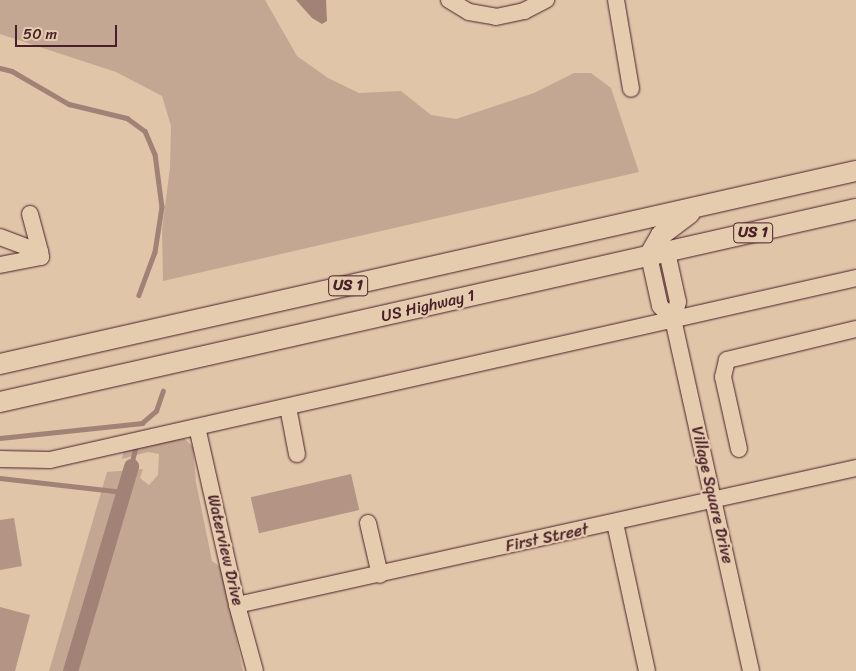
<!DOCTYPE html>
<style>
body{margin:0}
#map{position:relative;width:856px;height:671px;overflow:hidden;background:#e0c5a9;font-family:Sriracha,sans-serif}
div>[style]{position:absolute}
.green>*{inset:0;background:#c4a792}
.water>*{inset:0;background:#a28176}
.stream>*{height:4.5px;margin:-2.25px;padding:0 2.25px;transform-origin:2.25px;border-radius:2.25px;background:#a28176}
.canal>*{height:15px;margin:-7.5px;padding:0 7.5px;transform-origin:7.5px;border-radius:7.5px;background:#a28176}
.building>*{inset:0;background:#b49484;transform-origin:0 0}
.roads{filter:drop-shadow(0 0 1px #4a1f2b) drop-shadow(0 0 1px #4a1f2b)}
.minor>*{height:16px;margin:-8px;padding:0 8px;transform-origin:8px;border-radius:8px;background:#e6ccae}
.major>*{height:20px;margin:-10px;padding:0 10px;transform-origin:10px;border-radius:10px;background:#e6ccae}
span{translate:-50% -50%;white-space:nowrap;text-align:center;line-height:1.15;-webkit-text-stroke:4.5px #e6ccae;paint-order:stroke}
.shield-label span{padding:1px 4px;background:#e6ccae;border:1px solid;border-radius:4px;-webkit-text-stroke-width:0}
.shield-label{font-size:15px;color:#4a1f2b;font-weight:700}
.street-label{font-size:16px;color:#4a1f2b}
.scale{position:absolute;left:15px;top:25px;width:102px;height:22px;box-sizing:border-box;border:2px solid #4a1f2b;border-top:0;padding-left:6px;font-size:15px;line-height:18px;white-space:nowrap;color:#4a1f2b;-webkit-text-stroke:4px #e6ccae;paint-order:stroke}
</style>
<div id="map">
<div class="green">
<div style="clip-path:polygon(0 0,265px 0,297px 56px,328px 78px,359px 93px,401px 91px,431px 115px,456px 119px,534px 93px,574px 73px,591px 73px,611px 88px,639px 172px,163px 281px,162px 229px,170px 168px,171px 126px,162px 96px,116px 72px,0 34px)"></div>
<div style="clip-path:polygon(183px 437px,193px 447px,196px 482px,212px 561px,222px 568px,243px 671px,49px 671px,107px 472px,143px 469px,140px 478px,149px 485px,158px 475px,159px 454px,148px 452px,122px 459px,124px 448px)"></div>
</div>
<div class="water">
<div style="clip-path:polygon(296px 0,326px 0,327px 21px,322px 24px,312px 18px)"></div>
</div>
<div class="stream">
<div style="left:0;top:68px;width:12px;rotate:14deg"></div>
<div style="left:12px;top:71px;width:66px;rotate:30.1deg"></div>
<div style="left:69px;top:104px;width:60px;rotate:13.6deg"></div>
<div style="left:127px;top:118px;width:22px;rotate:36deg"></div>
<div style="left:145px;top:131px;width:25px;rotate:67deg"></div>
<div style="left:155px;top:154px;width:53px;rotate:82.5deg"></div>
<div style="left:162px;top:207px;width:46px;rotate:98.8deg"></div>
<div style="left:155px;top:252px;width:46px;rotate:110.4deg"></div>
<div style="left:0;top:438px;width:143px;rotate:-6deg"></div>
<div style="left:142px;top:423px;width:18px;rotate:-41deg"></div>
<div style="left:156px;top:411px;width:21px;rotate:-71deg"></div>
<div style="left:131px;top:466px;width:18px;rotate:-77deg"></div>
<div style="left:0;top:478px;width:124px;rotate:6.5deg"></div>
</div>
<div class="canal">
<div style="left:70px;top:671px;width:214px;rotate:-73.4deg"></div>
</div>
<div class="building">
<div style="left:351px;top:474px;width:37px;height:103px;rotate:77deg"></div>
<div style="clip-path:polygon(14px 518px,22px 566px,0 570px,0 520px)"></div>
<div style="clip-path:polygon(0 607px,30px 615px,15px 671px,0 671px)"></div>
</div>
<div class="roads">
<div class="minor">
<div style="left:449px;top:0;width:23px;rotate:31deg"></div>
<div style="left:469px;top:12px;width:27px;rotate:10deg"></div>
<div style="left:496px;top:17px;width:29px;rotate:-12deg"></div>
<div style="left:524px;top:11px;width:25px;rotate:-27deg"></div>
<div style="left:616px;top:0;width:90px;rotate:80.4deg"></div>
<div style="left:30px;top:214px;width:39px;rotate:75deg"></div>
<div style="left:0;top:237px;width:43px;rotate:20.6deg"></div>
<div style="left:40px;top:252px;width:5px;rotate:79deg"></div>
<div style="left:41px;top:257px;width:42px;rotate:169deg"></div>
<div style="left:667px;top:252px;width:51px;rotate:77.6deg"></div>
<div style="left:678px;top:302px;width:18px;rotate:106deg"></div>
<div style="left:673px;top:319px;width:361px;rotate:77.5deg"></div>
<div style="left:649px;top:256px;width:51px;rotate:77.6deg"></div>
<div style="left:660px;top:306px;width:18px;rotate:45deg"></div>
<div style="left:288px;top:407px;width:48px;rotate:79.2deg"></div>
<div style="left:197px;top:427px;width:182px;rotate:77.3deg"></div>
<div style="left:237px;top:605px;width:68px;rotate:74.7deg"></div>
<div style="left:739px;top:449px;width:74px;rotate:-102.5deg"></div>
<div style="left:723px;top:377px;width:17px;rotate:-77deg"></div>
<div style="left:727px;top:360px;width:133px;rotate:-13.5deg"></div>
<div style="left:0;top:459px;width:50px;rotate:1.1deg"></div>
<div style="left:50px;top:460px;width:826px;rotate:-12.72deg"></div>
<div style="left:368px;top:523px;width:53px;rotate:77deg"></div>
<div style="left:615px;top:523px;width:151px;rotate:77.8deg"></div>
<div style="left:237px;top:605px;width:634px;rotate:-12.48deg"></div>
</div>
<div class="major">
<div style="left:649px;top:256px;width:24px;rotate:-60deg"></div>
<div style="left:661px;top:235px;width:36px;rotate:-37deg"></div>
<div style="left:0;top:364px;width:877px;rotate:-12.71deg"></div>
<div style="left:0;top:402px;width:877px;rotate:-12.71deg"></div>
</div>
</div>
<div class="shield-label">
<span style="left:753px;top:233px">US 1</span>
<span style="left:348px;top:286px">US 1</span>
</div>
<div class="street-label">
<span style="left:428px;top:306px;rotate:-13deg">US Highway 1</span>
<span style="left:712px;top:495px;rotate:77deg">Village Square Drive</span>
<span style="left:547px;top:538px;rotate:-12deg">First Street</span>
<span style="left:225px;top:550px;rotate:77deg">Waterview Drive</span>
</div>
<div class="scale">50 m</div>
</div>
